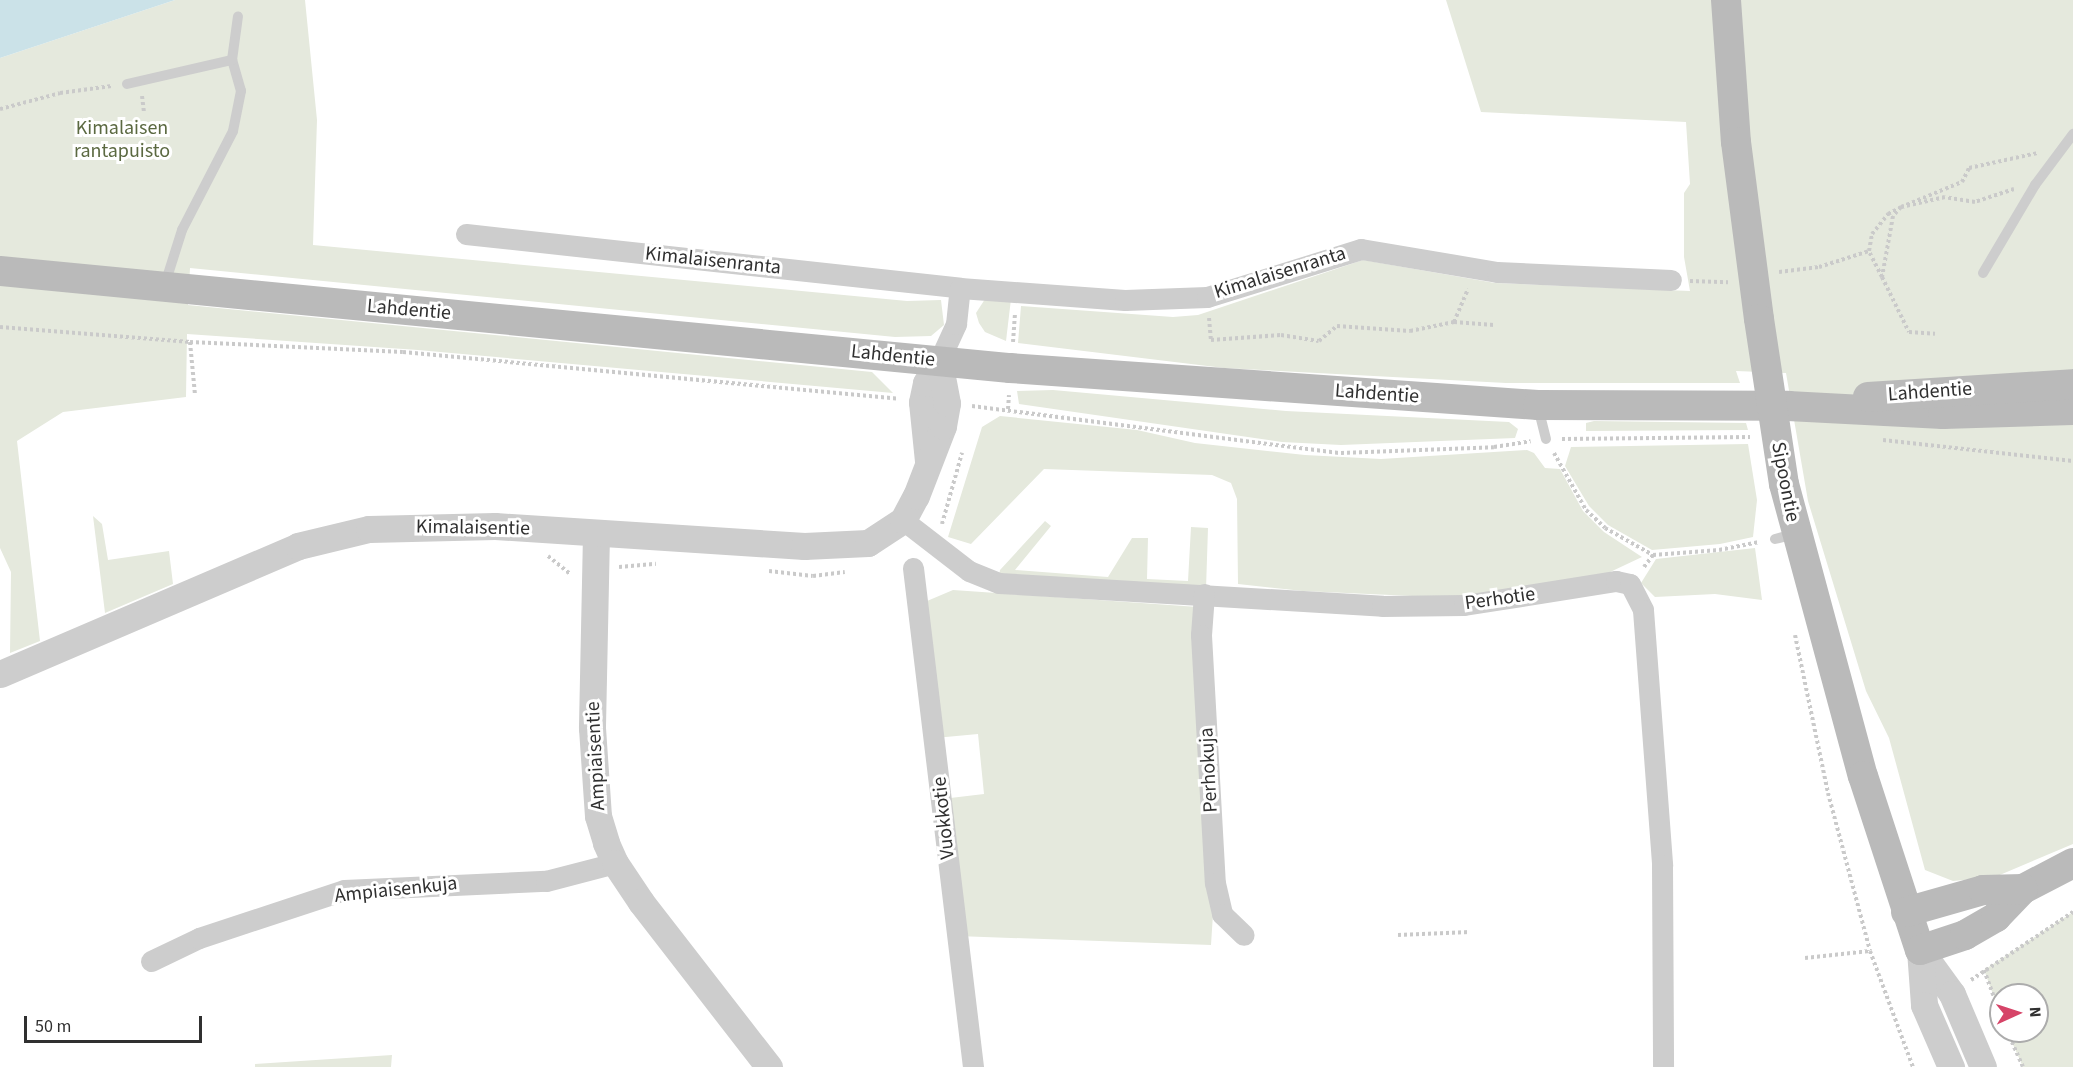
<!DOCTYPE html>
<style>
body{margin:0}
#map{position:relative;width:2073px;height:1067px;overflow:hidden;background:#fff;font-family:"Source Sans 3",sans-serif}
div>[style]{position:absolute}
.green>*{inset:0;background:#e5e9dd}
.water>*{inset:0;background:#cbe2e8}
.path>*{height:4px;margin-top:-2px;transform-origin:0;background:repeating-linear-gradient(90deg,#cacaca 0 3px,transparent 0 6px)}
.service>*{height:10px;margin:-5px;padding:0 5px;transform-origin:5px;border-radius:5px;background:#cdcdcd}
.minor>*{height:21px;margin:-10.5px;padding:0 10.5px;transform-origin:10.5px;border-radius:10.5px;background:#cdcdcd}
.tertiary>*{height:27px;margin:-13.5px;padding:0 13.5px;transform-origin:13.5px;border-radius:13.5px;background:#cdcdcd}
.secondary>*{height:30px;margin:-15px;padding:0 15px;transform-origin:15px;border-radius:15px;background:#bababa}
.secondary-bridge>*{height:30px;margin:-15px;padding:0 15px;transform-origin:15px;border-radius:15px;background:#bababa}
span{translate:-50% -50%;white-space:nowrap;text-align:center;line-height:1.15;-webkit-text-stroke:6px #fff;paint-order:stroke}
.park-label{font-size:20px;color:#5b6941}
.street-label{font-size:20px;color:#303030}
.north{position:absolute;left:1989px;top:983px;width:60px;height:60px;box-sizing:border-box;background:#fff;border:2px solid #acacac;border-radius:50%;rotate:87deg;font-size:16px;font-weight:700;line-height:24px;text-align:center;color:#303030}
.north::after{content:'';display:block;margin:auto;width:21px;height:27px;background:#d64468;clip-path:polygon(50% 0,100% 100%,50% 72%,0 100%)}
.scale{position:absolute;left:24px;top:1016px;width:178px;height:27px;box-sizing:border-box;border:3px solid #303030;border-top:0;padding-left:8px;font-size:18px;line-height:21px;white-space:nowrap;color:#303030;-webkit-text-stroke:4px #fff;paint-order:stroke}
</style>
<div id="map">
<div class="green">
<div style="clip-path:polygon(175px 0,305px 0,317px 120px,313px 245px,907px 301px,941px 300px,944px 325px,931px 336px,895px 337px,190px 268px,188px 305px,872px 372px,893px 393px,418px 350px,187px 334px,186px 397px,63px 412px,17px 441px,40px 641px,10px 653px,11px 572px,0 548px,0 58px)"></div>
<div style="clip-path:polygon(1446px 0,2073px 0,2073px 844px,1995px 877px,1953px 881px,1925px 870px,1889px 738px,1866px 691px,1808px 501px,1786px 373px,1736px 371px,1740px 383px,1506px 383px,1224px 368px,1018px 343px,1021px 306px,1173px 317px,1198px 315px,1363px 260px,1495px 283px,1690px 291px,1684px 257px,1684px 193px,1690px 184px,1686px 122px,1481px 112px)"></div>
<div style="clip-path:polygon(987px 296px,1011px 299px,1006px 341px,985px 332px,979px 323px,976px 313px)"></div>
<div style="clip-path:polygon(1053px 390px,1286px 411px,1509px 422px,1518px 429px,1515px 438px,1341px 445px,1282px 442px,1019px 404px,1017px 391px)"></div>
<div style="clip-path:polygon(1000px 416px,1137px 430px,1195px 443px,1305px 455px,1381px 459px,1527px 450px,1534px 453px,1545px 468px,1560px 469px,1583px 511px,1604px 532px,1642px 557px,1608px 573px,1456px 598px,1303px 591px,1238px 584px,1237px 499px,1231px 483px,1212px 475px,1044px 469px,971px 544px,948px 537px,982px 427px)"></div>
<div style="clip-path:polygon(1594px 421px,1746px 423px,1748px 430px,1586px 431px,1586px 423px)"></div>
<div style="clip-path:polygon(1748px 444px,1757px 500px,1753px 537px,1720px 544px,1652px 550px,1608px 525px,1589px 506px,1565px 466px,1571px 447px)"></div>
<div style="clip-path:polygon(93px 516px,102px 524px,108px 560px,169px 551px,173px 584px,105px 613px)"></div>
<div style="clip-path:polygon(1045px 521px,1051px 526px,1015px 570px,1108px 577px,1132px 538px,1148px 538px,1147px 579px,1188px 581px,1191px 527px,1208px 528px,1206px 589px,999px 576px,1000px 570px)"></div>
<div style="clip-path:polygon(1755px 548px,1762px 600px,1715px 594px,1655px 597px,1641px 583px,1656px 559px)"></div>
<div style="clip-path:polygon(953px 590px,1198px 607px,1215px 883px,1211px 945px,957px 936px,942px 799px,984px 794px,978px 734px,935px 738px,920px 604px)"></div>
<div style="clip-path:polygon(2073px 912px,2073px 1067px,2023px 1067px,2007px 1031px,2037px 1031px,2037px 995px,2001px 995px,2001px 1016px,1984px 970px)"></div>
<div style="clip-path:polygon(392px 1055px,391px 1067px,255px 1067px,255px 1064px)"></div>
</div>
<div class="water">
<div style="clip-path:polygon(0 0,175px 0,0 58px)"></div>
</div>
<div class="path">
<div style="left:142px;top:96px;width:17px;rotate:83deg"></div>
<div style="left:0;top:109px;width:62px;rotate:-14.9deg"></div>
<div style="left:60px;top:93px;width:52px;rotate:-7.7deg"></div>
<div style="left:2014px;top:189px;width:41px;rotate:161.6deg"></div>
<div style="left:1975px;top:202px;width:30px;rotate:-171deg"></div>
<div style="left:1945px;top:197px;width:45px;rotate:167.2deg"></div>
<div style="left:1901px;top:207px;width:12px;rotate:132deg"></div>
<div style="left:1893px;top:216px;width:62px;rotate:100.2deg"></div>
<div style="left:1882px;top:277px;width:29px;rotate:-117deg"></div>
<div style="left:1869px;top:251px;width:17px;rotate:-80deg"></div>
<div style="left:1872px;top:234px;width:26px;rotate:-51deg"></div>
<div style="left:1888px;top:214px;width:15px;rotate:-28deg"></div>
<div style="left:1901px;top:207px;width:66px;rotate:-22.3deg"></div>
<div style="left:1962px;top:182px;width:16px;rotate:-63deg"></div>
<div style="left:1969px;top:168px;width:71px;rotate:-12.3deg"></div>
<div style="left:1779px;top:272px;width:40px;rotate:-7.1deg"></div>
<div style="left:1819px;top:267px;width:52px;rotate:-17.7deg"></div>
<div style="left:1882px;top:277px;width:61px;rotate:63.9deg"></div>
<div style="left:1909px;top:332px;width:26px;rotate:4deg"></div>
<div style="left:1690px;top:281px;width:38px;rotate:2deg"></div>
<div style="left:1209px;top:318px;width:22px;rotate:85deg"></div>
<div style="left:1211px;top:340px;width:70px;rotate:-4.1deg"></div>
<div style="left:1281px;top:335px;width:38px;rotate:9deg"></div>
<div style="left:1319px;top:341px;width:23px;rotate:-40deg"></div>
<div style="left:1337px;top:326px;width:73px;rotate:3.9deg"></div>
<div style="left:1410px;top:331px;width:45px;rotate:-11.6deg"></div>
<div style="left:1454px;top:322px;width:40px;rotate:4.3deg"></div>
<div style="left:1454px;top:322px;width:36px;rotate:-67deg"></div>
<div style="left:0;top:327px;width:191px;rotate:4.5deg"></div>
<div style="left:190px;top:342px;width:213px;rotate:2.7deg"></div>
<div style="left:403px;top:352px;width:498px;rotate:5.4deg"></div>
<div style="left:190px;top:342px;width:53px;rotate:84.6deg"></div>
<div style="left:1013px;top:342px;width:28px;rotate:-86deg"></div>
<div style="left:972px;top:406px;width:372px;rotate:7.3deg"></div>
<div style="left:1341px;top:453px;width:153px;rotate:-2.2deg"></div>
<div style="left:1494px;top:447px;width:37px;rotate:-9deg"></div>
<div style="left:1008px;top:409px;width:14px;rotate:-86deg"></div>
<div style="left:1562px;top:439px;width:188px;rotate:-0.6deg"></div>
<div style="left:1883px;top:440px;width:191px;rotate:6.3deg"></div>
<div style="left:1554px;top:453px;width:65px;rotate:60.7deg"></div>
<div style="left:1586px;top:510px;width:26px;rotate:43deg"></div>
<div style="left:1605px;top:528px;width:55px;rotate:29.4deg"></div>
<div style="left:1653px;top:555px;width:66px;rotate:-4.3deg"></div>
<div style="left:1719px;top:550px;width:41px;rotate:-11.3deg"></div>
<div style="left:942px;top:524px;width:74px;rotate:-74.3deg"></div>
<div style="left:548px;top:556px;width:28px;rotate:39deg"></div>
<div style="left:619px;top:567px;width:37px;rotate:-5deg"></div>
<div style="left:1644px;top:567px;width:15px;rotate:-53deg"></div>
<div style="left:769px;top:571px;width:44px;rotate:6.5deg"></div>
<div style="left:813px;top:576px;width:32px;rotate:-7deg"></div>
<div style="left:1795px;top:635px;width:161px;rotate:78.2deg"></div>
<div style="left:1828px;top:793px;width:163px;rotate:75.1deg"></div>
<div style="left:1870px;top:951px;width:124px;rotate:69.7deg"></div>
<div style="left:1398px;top:935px;width:72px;rotate:-2.4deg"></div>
<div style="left:1805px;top:958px;width:65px;rotate:-6.1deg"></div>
<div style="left:1984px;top:970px;width:49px;rotate:69.7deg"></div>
<div style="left:1971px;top:980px;width:123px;rotate:-33.7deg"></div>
<div style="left:2007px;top:1031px;width:39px;rotate:66deg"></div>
</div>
<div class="service">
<div style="left:127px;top:84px;width:108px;rotate:-12.9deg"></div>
<div style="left:1983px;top:273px;width:102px;rotate:-59.4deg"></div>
<div style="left:2035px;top:185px;width:64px;rotate:-53.3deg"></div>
<div style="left:165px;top:284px;width:57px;rotate:-72.5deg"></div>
<div style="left:182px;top:230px;width:111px;rotate:-62.7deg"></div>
<div style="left:233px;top:131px;width:41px;rotate:-78.7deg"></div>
<div style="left:241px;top:91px;width:32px;rotate:-106deg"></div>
<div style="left:232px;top:60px;width:44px;rotate:-82.2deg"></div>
<div style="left:1538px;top:407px;width:33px;rotate:76deg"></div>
<div style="left:1775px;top:539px;width:21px;rotate:-14deg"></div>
</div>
<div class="minor">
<div style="left:466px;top:234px;width:497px;rotate:6.2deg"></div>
<div style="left:960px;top:288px;width:165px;rotate:4.2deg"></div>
<div style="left:1125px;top:300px;width:82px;rotate:-2.1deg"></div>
<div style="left:1207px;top:297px;width:161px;rotate:-17.3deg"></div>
<div style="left:1361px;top:249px;width:138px;rotate:9.6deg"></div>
<div style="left:1497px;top:272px;width:174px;rotate:2.6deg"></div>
<div style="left:939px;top:361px;width:41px;rotate:-65.3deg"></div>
<div style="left:956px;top:324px;width:36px;rotate:-84deg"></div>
<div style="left:903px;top:520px;width:83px;rotate:37.7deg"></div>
<div style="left:969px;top:571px;width:32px;rotate:22deg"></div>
<div style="left:999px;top:583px;width:384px;rotate:3.4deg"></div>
<div style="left:1382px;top:606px;width:82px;rotate:-0.7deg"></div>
<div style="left:1464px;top:605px;width:154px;rotate:-9deg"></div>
<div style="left:1616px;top:581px;width:14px;rotate:12deg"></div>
<div style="left:1630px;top:584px;width:29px;rotate:63deg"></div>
<div style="left:1643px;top:610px;width:256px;rotate:85.7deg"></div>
<div style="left:1662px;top:865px;width:202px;rotate:89.7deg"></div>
<div style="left:913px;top:568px;width:503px;rotate:83.14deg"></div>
<div style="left:1204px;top:594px;width:41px;rotate:94.2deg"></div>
<div style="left:1201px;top:635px;width:248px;rotate:86.8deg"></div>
<div style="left:1215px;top:883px;width:32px;rotate:77deg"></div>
<div style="left:1222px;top:914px;width:30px;rotate:44deg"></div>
<div style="left:151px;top:961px;width:53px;rotate:-25.6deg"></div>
<div style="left:199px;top:938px;width:153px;rotate:-18.3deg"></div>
<div style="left:344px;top:890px;width:202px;rotate:-2.6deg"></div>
<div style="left:546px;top:881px;width:71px;rotate:-14.6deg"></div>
</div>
<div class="tertiary">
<div style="left:928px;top:461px;width:59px;rotate:-95.8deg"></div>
<div style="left:922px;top:402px;width:19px;rotate:-78deg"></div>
<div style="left:926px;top:383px;width:26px;rotate:-59deg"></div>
<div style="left:596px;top:534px;width:194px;rotate:91.2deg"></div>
<div style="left:592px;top:728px;width:88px;rotate:86.1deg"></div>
<div style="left:598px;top:816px;width:28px;rotate:73deg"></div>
<div style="left:606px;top:843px;width:22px;rotate:66deg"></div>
<div style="left:615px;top:863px;width:47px;rotate:56.3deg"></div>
<div style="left:641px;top:902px;width:209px;rotate:52.2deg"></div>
<div style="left:0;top:674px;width:324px;rotate:-23.2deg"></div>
<div style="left:298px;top:546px;width:73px;rotate:-13.5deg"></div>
<div style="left:369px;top:529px;width:126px;rotate:-1.4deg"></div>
<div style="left:495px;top:526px;width:310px;rotate:3.7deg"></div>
<div style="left:804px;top:546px;width:64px;rotate:-2.7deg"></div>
<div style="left:868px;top:543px;width:42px;rotate:-33.3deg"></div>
<div style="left:903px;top:520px;width:27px;rotate:-62deg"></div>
<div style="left:916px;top:496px;width:75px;rotate:-68.9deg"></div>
<div style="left:943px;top:426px;width:23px;rotate:-80deg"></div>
<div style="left:947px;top:403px;width:43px;rotate:-100.8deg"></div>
<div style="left:1920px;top:950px;width:54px;rotate:54deg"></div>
<div style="left:1952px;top:994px;width:79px;rotate:67deg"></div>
<div style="left:1920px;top:950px;width:55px;rotate:85.8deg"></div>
<div style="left:1924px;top:1005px;width:68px;rotate:66.5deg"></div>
</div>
<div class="secondary">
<div style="left:1726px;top:0;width:142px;rotate:86deg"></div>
<div style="left:1736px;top:142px;width:178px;rotate:82.6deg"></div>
<div style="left:0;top:271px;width:1015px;rotate:5.49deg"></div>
<div style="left:1010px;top:368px;width:529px;rotate:4.01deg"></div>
<div style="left:1538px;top:405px;width:250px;rotate:0.2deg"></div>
<div style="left:1788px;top:406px;width:155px;rotate:3deg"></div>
<div style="left:1943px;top:414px;width:130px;rotate:-1.8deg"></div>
<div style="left:1868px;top:397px;width:205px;rotate:-3.6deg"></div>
<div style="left:1784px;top:484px;width:302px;rotate:74.9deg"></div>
<div style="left:1863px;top:776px;width:183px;rotate:71.9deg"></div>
<div style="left:1920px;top:950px;width:47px;rotate:-18.4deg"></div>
<div style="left:1965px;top:935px;width:36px;rotate:-30deg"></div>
<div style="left:1996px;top:917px;width:39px;rotate:-46deg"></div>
<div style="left:2023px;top:889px;width:56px;rotate:-27.5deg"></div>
<div style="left:1906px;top:912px;width:80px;rotate:-15.9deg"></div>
<div style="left:1983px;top:890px;width:40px;rotate:-1.4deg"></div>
</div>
<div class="secondary-bridge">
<div style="left:1759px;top:319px;width:167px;rotate:81.4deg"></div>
</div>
<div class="park-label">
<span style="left:122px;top:140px">Kimalaisen<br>rantapuisto</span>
</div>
<div class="street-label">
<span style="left:713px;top:261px;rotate:6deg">Kimalaisenranta</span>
<span style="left:1280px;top:273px;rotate:-17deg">Kimalaisenranta</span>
<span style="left:409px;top:310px;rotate:5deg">Lahdentie</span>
<span style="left:893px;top:356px;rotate:6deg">Lahdentie</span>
<span style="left:1930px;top:392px;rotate:-4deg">Lahdentie</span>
<span style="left:1377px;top:394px;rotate:4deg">Lahdentie</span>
<span style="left:1785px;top:482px;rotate:79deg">Sipoontie</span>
<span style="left:473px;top:528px;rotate:1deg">Kimalaisentie</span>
<span style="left:1500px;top:599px;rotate:-8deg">Perhotie</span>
<span style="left:596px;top:756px;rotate:-93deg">Ampiaisentie</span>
<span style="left:1209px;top:770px;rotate:-93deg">Perhokuja</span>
<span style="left:944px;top:818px;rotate:-96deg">Vuokkotie</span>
<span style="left:396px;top:890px;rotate:-6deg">Ampiaisenkuja</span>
</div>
<div class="north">N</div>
<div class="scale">50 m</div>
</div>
